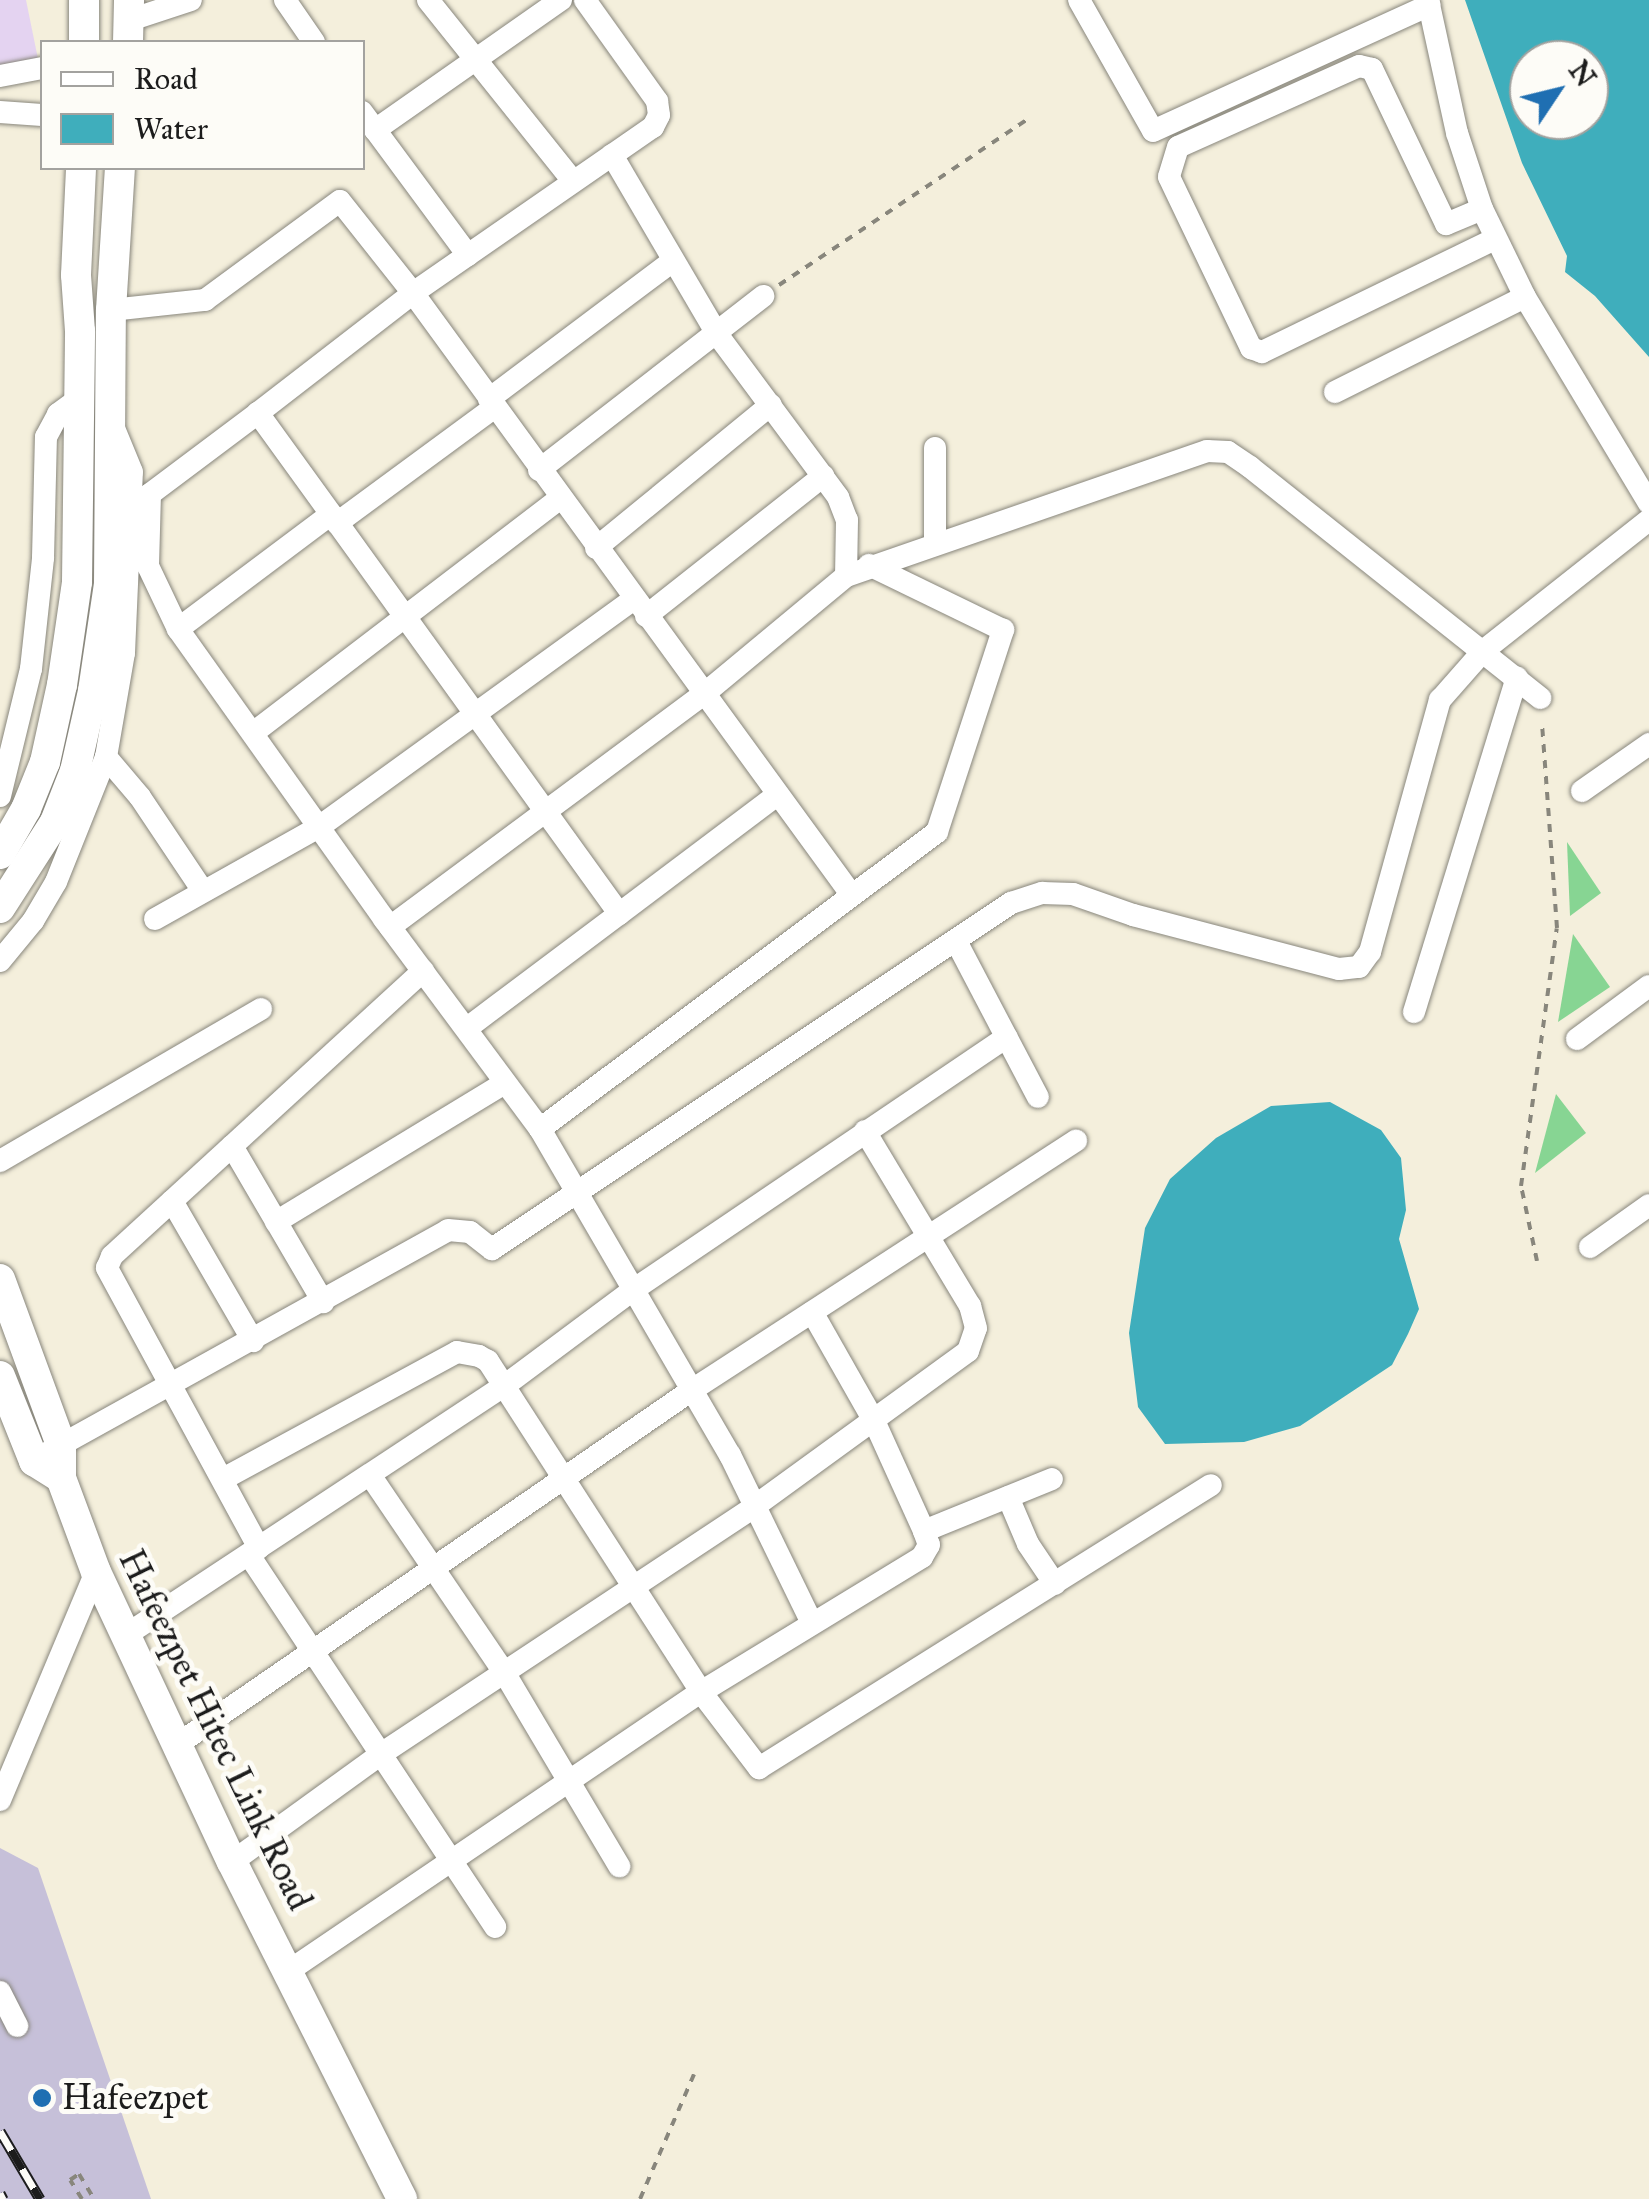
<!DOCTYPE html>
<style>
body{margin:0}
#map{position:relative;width:1649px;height:2199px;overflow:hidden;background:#f4efdc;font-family:"IM FELL Great Primer",serif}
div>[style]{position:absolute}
.built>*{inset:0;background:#e4d3f1}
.industrial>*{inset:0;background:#c6c0d9}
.green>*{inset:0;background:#87d593}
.water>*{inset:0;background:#3faebc}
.path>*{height:4px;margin-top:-2px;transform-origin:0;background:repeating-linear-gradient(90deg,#88867c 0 8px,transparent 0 16px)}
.roads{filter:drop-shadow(0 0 2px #88867c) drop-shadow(0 0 2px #88867c)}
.minor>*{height:22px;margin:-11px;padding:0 11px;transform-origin:11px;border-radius:11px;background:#fff}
.major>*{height:30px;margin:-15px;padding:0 15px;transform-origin:15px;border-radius:15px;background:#fff}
.rail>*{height:11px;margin-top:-5.5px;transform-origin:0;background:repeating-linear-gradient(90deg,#fdfcf7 0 22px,#1c1c1c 0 44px);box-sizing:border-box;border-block:2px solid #1c1c1c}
.dots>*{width:28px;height:28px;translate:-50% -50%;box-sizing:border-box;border:5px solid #fdfcf7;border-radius:50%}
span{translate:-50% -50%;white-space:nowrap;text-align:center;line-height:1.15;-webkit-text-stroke:10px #fdfcf7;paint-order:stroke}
.street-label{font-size:35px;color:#1c1c1c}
.poi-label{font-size:35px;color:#1c1c1c}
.left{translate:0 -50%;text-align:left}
.legend{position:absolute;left:40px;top:40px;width:325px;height:130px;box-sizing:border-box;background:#fdfcf7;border:2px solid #a3a29f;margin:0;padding:12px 18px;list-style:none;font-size:30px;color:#1c1c1c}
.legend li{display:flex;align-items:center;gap:20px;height:50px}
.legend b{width:50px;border:2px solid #a3a29f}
.north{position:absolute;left:1509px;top:40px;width:100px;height:100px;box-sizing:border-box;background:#fdfcf7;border:2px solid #a3a29f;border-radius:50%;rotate:55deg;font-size:28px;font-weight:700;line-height:40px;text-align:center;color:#1c1c1c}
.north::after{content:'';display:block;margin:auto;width:35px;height:45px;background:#1f6fb2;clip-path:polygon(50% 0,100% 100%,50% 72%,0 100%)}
</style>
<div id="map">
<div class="built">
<div style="clip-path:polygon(0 0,26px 0,39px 64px,0 72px)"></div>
</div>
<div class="industrial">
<div style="clip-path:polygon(0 1848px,38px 1868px,151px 2199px,0 2199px)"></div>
</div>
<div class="green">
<div style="clip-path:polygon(1567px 842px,1601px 893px,1570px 916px)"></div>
<div style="clip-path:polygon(1573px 934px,1610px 987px,1558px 1022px)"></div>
<div style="clip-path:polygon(1556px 1094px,1586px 1133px,1535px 1173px)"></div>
</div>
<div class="water">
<div style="clip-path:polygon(evenodd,1465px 0,1649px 0,1649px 357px,1595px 296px,1565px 272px,1567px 256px,1522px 163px,1465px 0,1529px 60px,1589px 60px,1589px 120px,1529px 120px,1529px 60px)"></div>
<div style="clip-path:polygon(1330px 1102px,1381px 1130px,1401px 1158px,1406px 1210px,1399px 1239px,1419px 1309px,1408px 1334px,1392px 1365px,1300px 1426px,1244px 1442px,1165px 1444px,1138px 1407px,1129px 1333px,1145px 1228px,1170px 1179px,1216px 1138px,1271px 1106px)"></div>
</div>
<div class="path">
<div style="left:779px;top:285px;width:299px;rotate:-33.7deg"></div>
<div style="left:1537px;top:1261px;width:77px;rotate:-102deg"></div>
<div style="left:1521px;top:1186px;width:260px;rotate:-82.1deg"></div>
<div style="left:1557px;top:928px;width:207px;rotate:-94.2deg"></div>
<div style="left:82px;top:2199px;width:22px;rotate:-122deg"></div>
<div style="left:70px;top:2180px;width:11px;rotate:-34deg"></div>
<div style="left:79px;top:2174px;width:29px;rotate:59deg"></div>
<div style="left:640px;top:2199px;width:136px;rotate:-66.6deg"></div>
</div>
<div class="roads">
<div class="minor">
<div style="left:285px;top:0;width:51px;rotate:55.4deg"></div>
<div style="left:428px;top:0;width:231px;rotate:51.3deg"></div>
<div style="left:1079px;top:0;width:150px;rotate:60.5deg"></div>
<div style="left:1153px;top:131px;width:304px;rotate:-24.5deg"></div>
<div style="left:130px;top:20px;width:64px;rotate:-18.2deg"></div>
<div style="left:0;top:76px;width:43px;rotate:-10.8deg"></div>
<div style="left:0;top:112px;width:42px;rotate:4.1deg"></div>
<div style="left:362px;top:112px;width:178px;rotate:53.5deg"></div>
<div style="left:375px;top:130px;width:227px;rotate:-35deg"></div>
<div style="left:612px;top:155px;width:208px;rotate:59.6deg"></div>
<div style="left:717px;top:334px;width:203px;rotate:53.4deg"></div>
<div style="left:838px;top:497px;width:25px;rotate:69deg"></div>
<div style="left:847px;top:520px;width:56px;rotate:91deg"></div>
<div style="left:1482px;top:209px;width:39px;rotate:157deg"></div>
<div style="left:1446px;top:224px;width:172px;rotate:-115.5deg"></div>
<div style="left:1372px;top:69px;width:13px;rotate:-167deg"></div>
<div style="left:1359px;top:66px;width:198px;rotate:155.9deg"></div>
<div style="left:1178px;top:147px;width:31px;rotate:107deg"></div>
<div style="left:1169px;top:177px;width:190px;rotate:64.4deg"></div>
<div style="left:1251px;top:348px;width:12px;rotate:20deg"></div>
<div style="left:1262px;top:352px;width:259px;rotate:-25.9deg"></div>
<div style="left:1525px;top:297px;width:240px;rotate:59deg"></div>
<div style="left:111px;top:310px;width:95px;rotate:-6.1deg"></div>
<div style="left:205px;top:300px;width:167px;rotate:-36.3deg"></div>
<div style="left:340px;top:201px;width:117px;rotate:51.6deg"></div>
<div style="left:413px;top:293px;width:744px;rotate:53.92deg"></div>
<div style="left:1335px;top:392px;width:212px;rotate:-26.6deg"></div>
<div style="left:1525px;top:297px;width:98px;rotate:-116deg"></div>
<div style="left:1482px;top:209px;width:80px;rotate:-108.2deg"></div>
<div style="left:1457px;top:133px;width:136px;rotate:-102.3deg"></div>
<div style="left:489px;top:399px;width:230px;rotate:-36.9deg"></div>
<div style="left:258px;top:413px;width:135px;rotate:143.1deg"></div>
<div style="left:150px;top:494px;width:72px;rotate:91.6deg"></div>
<div style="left:148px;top:566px;width:70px;rotate:64.5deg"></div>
<div style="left:178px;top:629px;width:356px;rotate:54.6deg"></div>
<div style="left:384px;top:919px;width:262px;rotate:53.4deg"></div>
<div style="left:540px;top:1129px;width:377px;rotate:59.8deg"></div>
<div style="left:730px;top:1455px;width:187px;rotate:64deg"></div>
<div style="left:539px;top:470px;width:284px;rotate:-37.8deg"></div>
<div style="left:331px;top:514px;width:125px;rotate:-125.9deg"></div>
<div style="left:258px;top:413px;width:196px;rotate:-37.7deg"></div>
<div style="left:413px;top:293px;width:292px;rotate:-34.7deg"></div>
<div style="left:653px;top:127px;width:13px;rotate:-63deg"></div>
<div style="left:659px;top:115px;width:14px;rotate:-98deg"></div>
<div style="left:657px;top:101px;width:124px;rotate:-125.5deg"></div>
<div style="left:337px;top:523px;width:196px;rotate:-36.3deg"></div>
<div style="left:935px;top:543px;width:95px;rotate:-90deg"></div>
<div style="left:596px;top:548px;width:226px;rotate:-39.3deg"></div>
<div style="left:646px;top:616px;width:226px;rotate:-38.3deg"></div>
<div style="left:178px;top:629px;width:191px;rotate:-36.9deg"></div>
<div style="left:331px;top:514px;width:493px;rotate:54.2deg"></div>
<div style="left:619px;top:914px;width:191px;rotate:143.1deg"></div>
<div style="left:253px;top:733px;width:387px;rotate:-37.4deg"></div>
<div style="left:106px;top:757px;width:52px;rotate:49.6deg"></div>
<div style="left:140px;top:797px;width:113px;rotate:56.2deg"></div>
<div style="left:1582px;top:791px;width:82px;rotate:-35deg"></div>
<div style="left:0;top:796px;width:131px;rotate:-76.3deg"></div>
<div style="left:31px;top:669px;width:112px;rotate:-83.8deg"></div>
<div style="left:43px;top:558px;width:121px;rotate:-88.6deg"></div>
<div style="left:46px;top:437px;width:26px;rotate:-62deg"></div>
<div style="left:58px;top:414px;width:26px;rotate:-36deg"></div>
<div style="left:619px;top:914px;width:198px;rotate:-37deg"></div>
<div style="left:155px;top:919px;width:188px;rotate:-29.3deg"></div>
<div style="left:319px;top:827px;width:389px;rotate:-35.9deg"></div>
<div style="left:390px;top:927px;width:391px;rotate:-36.6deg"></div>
<div style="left:704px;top:694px;width:185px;rotate:-39.7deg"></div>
<div style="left:846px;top:576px;width:382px;rotate:-19.1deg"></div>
<div style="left:1207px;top:451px;width:21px;rotate:3deg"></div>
<div style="left:1228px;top:452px;width:27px;rotate:34deg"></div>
<div style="left:1250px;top:467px;width:371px;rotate:38.5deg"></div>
<div style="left:956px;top:941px;width:176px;rotate:62.3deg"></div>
<div style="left:0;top:961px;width:52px;rotate:-50.5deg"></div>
<div style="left:33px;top:921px;width:45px;rotate:-59.5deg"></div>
<div style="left:56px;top:882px;width:135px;rotate:-68.2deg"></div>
<div style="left:106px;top:757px;width:106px;rotate:-80.2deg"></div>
<div style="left:124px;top:653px;width:181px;rotate:-87.5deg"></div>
<div style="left:132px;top:472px;width:50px;rotate:-112.4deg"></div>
<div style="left:1414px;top:1012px;width:350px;rotate:-72.9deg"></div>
<div style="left:1577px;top:1039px;width:89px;rotate:-36.4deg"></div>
<div style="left:540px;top:1129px;width:496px;rotate:-36.8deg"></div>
<div style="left:937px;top:832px;width:213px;rotate:-71.9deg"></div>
<div style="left:1003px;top:630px;width:149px;rotate:-154.1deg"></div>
<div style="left:232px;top:1146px;width:181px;rotate:59.7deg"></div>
<div style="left:0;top:1161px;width:302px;rotate:-30.2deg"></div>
<div style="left:172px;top:1201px;width:162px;rotate:59.9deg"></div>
<div style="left:276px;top:1222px;width:268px;rotate:-31.3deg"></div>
<div style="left:1590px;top:1247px;width:72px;rotate:-35.4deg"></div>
<div style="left:50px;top:1451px;width:455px;rotate:-29deg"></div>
<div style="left:448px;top:1230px;width:22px;rotate:5deg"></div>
<div style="left:470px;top:1232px;width:28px;rotate:38deg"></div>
<div style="left:492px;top:1249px;width:624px;rotate:-33.69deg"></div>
<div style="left:1011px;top:903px;width:33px;rotate:-18deg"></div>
<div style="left:1042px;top:893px;width:31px;rotate:2deg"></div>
<div style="left:1073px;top:894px;width:64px;rotate:19.3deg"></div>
<div style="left:1133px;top:915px;width:213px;rotate:14.7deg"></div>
<div style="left:1339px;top:969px;width:20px;rotate:-6deg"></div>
<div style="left:1359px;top:967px;width:19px;rotate:-54deg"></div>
<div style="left:1370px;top:952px;width:262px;rotate:-74.5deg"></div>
<div style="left:1440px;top:700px;width:65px;rotate:-48.7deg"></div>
<div style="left:1483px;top:651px;width:211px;rotate:-38.3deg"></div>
<div style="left:370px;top:1475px;width:238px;rotate:55.8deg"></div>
<div style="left:504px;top:1672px;width:226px;rotate:59.3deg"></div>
<div style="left:223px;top:1479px;width:266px;rotate:-28.5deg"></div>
<div style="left:457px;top:1352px;width:22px;rotate:10deg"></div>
<div style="left:479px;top:1356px;width:10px;rotate:29deg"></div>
<div style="left:488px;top:1361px;width:394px;rotate:57.2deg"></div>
<div style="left:701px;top:1692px;width:96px;rotate:52.7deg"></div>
<div style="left:759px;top:1768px;width:533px;rotate:-32.05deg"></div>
<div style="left:1008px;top:1497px;width:51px;rotate:66.9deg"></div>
<div style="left:1028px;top:1544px;width:48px;rotate:56deg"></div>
<div style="left:924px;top:1531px;width:138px;rotate:-22.1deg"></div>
<div style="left:259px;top:1548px;width:319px;rotate:-118.5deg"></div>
<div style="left:107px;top:1268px;width:13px;rotate:-67deg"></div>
<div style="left:112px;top:1256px;width:422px;rotate:-42.5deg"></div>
<div style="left:249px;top:1555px;width:446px;rotate:56.5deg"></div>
<div style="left:126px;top:1635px;width:453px;rotate:-33.4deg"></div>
<div style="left:504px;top:1386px;width:161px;rotate:-36.7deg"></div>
<div style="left:633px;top:1290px;width:451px;rotate:-34.1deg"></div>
<div style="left:178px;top:1744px;width:624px;rotate:-34.56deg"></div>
<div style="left:692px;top:1390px;width:458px;rotate:-33deg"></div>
<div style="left:0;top:1800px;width:247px;rotate:-67.2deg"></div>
<div style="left:232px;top:1862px;width:184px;rotate:-35.9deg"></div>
<div style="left:381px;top:1754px;width:449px;rotate:-33.5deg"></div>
<div style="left:755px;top:1506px;width:263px;rotate:-36deg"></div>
<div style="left:968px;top:1351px;width:24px;rotate:-71deg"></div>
<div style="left:976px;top:1328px;width:23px;rotate:-105deg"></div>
<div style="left:970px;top:1306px;width:204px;rotate:-121deg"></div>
<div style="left:290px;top:1970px;width:496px;rotate:-34.1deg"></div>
<div style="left:701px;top:1692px;width:259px;rotate:-31.4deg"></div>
<div style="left:922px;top:1557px;width:14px;rotate:-60deg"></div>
<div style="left:929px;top:1545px;width:15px;rotate:-110deg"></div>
<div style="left:924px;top:1531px;width:121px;rotate:-114.4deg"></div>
<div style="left:874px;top:1421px;width:125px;rotate:-119.6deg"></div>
<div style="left:0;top:1992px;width:38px;rotate:63deg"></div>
</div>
<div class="major">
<div style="left:84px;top:42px;width:42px;rotate:-90deg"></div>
<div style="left:128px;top:42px;width:42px;rotate:-88.6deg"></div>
<div style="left:0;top:854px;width:52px;rotate:-60deg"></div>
<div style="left:26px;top:809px;width:51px;rotate:-68deg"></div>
<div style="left:45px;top:762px;width:79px;rotate:-77.6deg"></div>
<div style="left:62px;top:685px;width:104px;rotate:-81.7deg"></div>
<div style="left:77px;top:582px;width:251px;rotate:-89.3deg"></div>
<div style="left:80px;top:331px;width:56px;rotate:-94.1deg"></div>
<div style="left:76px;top:275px;width:107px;rotate:-87.3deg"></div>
<div style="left:0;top:908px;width:102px;rotate:-57.4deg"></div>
<div style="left:55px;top:822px;width:55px;rotate:-68.6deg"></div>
<div style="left:75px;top:771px;width:82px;rotate:-77.3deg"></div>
<div style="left:93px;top:691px;width:108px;rotate:-81.5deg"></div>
<div style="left:109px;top:584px;width:274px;rotate:-89.6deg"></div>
<div style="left:111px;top:310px;width:142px;rotate:-86.4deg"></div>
<div style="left:0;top:1279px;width:177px;rotate:69.8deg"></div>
<div style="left:61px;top:1445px;width:33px;rotate:90deg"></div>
<div style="left:61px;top:1478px;width:100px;rotate:69.6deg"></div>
<div style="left:96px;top:1572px;width:320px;rotate:64.9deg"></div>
<div style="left:232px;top:1862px;width:377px;rotate:63.2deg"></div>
<div style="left:0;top:1376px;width:92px;rotate:68.2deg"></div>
<div style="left:34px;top:1461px;width:32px;rotate:32deg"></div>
</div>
</div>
<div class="rail">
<div style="left:0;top:2131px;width:79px;rotate:59.5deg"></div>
<div style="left:0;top:2193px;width:7px;rotate:63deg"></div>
</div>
<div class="dots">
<div style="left:42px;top:2098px;background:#1f6fb2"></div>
</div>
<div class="street-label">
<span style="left:215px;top:1730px;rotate:64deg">Hafeezpet Hitec Link Road</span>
</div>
<div class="poi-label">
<span class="left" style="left:62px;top:2098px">Hafeezpet</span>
</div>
<ul class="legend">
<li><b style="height:12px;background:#fff"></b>Road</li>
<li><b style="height:28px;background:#3faebc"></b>Water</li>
</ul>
<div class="north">N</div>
</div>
